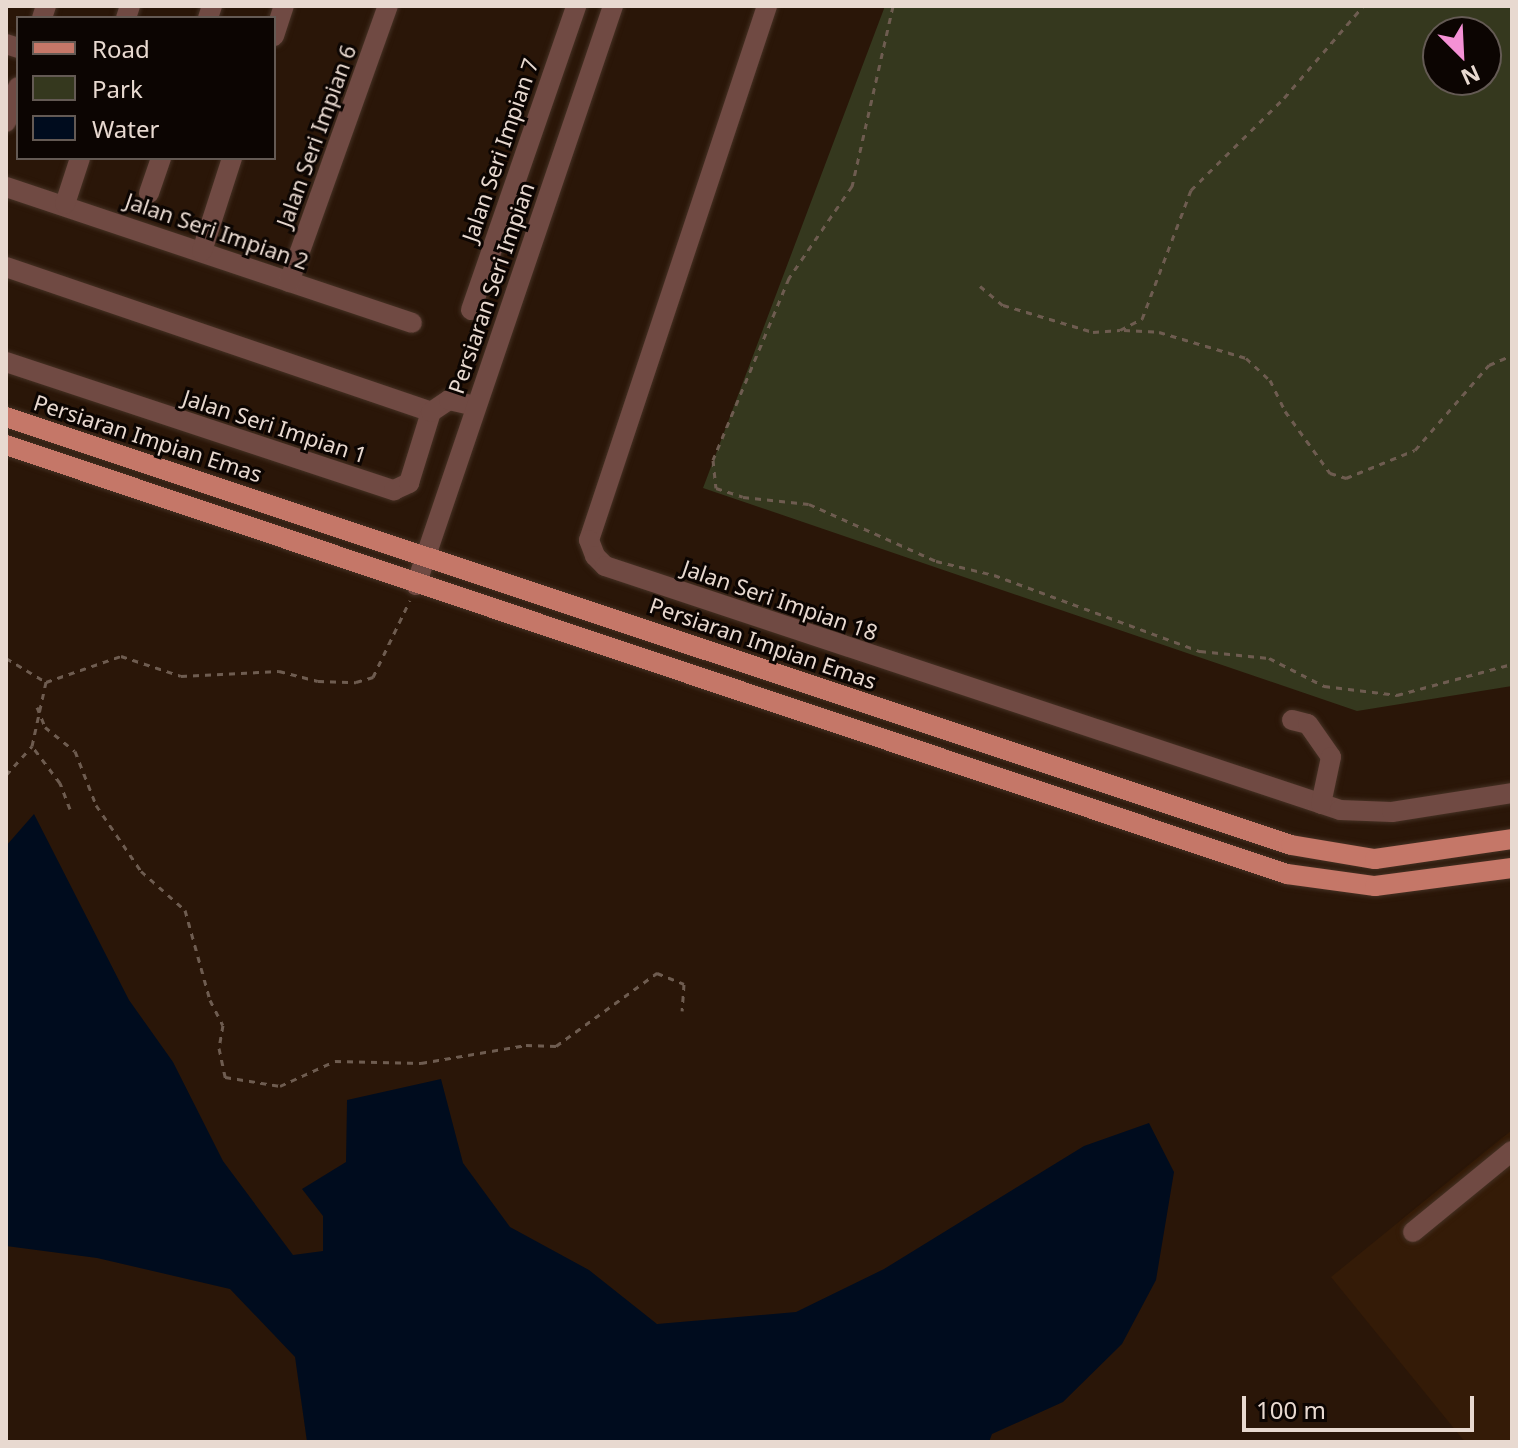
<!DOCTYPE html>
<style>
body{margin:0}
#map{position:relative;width:1518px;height:1448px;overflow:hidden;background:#2a1608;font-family:"Noto Sans",sans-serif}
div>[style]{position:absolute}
.built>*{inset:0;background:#341b07}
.green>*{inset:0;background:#35381e}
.water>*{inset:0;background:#000c1e}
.path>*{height:3px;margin-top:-1.5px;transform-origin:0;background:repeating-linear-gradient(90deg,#6e5c50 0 6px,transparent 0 12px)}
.roads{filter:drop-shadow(0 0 2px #453124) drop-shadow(0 0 2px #453124)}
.minor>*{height:20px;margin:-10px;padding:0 10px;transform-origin:10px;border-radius:10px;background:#704a43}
.major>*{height:20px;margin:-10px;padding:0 10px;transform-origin:10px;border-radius:10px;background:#c57768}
span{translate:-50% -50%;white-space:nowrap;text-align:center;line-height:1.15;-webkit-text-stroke:6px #0c0502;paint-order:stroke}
.street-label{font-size:22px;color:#e8d9d0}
.frame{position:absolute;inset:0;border:8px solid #e8d9d0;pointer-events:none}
.legend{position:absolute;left:16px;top:16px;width:260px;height:144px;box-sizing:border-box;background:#0c0502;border:2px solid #645a54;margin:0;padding:10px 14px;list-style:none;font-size:24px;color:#e8d9d0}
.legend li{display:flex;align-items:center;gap:16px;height:40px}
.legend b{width:40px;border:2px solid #645a54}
.north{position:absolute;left:1422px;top:16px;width:80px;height:80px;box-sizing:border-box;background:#0c0502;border:2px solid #645a54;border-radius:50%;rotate:156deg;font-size:22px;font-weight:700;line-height:32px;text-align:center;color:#e8d9d0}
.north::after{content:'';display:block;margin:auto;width:28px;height:36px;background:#f491d5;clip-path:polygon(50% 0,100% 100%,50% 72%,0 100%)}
.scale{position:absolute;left:1242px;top:1396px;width:232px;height:36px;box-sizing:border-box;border:4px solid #e8d9d0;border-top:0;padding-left:10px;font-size:24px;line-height:28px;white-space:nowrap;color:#e8d9d0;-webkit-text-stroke:6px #0c0502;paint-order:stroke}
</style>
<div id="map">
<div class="built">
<div style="clip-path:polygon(1512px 1130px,1512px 1442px,1465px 1442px,1331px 1277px)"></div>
</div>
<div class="green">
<div style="clip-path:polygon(evenodd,885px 6px,1512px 6px,1512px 686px,1357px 711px,703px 488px,885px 6px,1438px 32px,1486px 32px,1486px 80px,1438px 80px,1438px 32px)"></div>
</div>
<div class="water">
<div style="clip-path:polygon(34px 814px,129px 1000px,173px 1062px,223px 1161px,293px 1255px,323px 1251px,323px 1216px,302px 1189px,346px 1162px,347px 1100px,441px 1079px,463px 1163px,510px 1227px,589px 1270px,657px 1324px,796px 1312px,884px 1269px,1084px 1146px,1149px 1123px,1174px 1172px,1156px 1280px,1122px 1344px,1063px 1402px,992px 1434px,989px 1442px,307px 1442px,295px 1357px,230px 1289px,97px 1258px,6px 1246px,6px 846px)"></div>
</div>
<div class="path">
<div style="left:893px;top:6px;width:185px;rotate:102.8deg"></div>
<div style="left:852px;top:186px;width:112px;rotate:124.4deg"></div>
<div style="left:789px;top:278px;width:197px;rotate:112.7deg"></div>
<div style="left:713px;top:460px;width:28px;rotate:84deg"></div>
<div style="left:716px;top:488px;width:28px;rotate:18deg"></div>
<div style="left:743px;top:497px;width:66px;rotate:6.1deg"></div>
<div style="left:809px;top:504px;width:139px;rotate:24.2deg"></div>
<div style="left:936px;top:561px;width:60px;rotate:13.6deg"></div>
<div style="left:994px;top:575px;width:220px;rotate:20.3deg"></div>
<div style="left:1200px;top:651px;width:69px;rotate:5.8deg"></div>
<div style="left:1269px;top:658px;width:62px;rotate:27deg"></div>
<div style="left:1324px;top:686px;width:74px;rotate:7deg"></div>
<div style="left:1397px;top:695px;width:119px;rotate:-15.1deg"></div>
<div style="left:980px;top:286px;width:30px;rotate:40deg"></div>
<div style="left:1003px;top:305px;width:94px;rotate:16.7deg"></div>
<div style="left:1093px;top:332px;width:27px;rotate:-4deg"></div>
<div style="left:1120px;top:330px;width:25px;rotate:-27deg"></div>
<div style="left:1142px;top:319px;width:138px;rotate:-69.2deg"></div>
<div style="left:1191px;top:190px;width:131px;rotate:-44.7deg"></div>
<div style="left:1284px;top:98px;width:121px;rotate:-49.3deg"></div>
<div style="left:1124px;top:330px;width:35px;rotate:3deg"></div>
<div style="left:1159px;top:332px;width:91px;rotate:16.6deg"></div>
<div style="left:1246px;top:358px;width:33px;rotate:43deg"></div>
<div style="left:1270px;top:380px;width:34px;rotate:64deg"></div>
<div style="left:1285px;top:411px;width:77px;rotate:54deg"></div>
<div style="left:1330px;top:473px;width:17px;rotate:17deg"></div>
<div style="left:1346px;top:478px;width:74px;rotate:-22.1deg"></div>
<div style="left:1415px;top:450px;width:113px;rotate:-49deg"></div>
<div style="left:1489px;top:365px;width:25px;rotate:-23deg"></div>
<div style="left:6px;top:658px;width:47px;rotate:31deg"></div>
<div style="left:37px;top:707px;width:22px;rotate:68deg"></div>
<div style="left:45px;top:727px;width:38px;rotate:39deg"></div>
<div style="left:75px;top:751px;width:58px;rotate:68.7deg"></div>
<div style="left:96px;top:805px;width:80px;rotate:55.7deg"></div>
<div style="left:141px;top:871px;width:59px;rotate:41.6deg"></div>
<div style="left:185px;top:910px;width:93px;rotate:74.5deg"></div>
<div style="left:210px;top:1000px;width:28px;rotate:63deg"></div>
<div style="left:223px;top:1025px;width:23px;rotate:100deg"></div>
<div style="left:219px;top:1048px;width:30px;rotate:78deg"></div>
<div style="left:225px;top:1077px;width:56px;rotate:9.3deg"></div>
<div style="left:280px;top:1086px;width:60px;rotate:-24.4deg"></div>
<div style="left:335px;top:1061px;width:86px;rotate:1.3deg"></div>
<div style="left:421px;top:1063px;width:107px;rotate:-9.7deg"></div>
<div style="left:526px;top:1045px;width:30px;rotate:2deg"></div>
<div style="left:556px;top:1046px;width:125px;rotate:-35.9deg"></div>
<div style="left:657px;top:973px;width:29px;rotate:22deg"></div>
<div style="left:684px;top:984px;width:27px;rotate:94deg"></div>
<div style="left:6px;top:775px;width:39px;rotate:-48deg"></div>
<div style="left:70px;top:809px;width:28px;rotate:-111deg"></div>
<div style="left:60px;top:783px;width:46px;rotate:-127.1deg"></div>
<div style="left:32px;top:746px;width:66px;rotate:-77.7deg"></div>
<div style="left:46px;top:682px;width:79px;rotate:-19.1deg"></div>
<div style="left:121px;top:656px;width:63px;rotate:18.4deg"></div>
<div style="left:181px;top:676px;width:98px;rotate:-2.9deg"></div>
<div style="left:279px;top:671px;width:40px;rotate:14.4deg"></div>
<div style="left:318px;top:681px;width:38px;rotate:2deg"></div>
<div style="left:356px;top:682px;width:18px;rotate:-16deg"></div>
<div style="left:373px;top:677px;width:85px;rotate:-64.3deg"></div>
</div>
<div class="roads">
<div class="minor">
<div style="left:767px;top:6px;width:563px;rotate:108.43deg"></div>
<div style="left:589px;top:540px;width:17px;rotate:69deg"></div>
<div style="left:595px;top:556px;width:14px;rotate:45deg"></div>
<div style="left:605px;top:566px;width:774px;rotate:18.36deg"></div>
<div style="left:1340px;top:810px;width:52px;rotate:2.2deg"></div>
<div style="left:1392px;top:812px;width:121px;rotate:-9deg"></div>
<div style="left:42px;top:18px;width:13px;rotate:-72deg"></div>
<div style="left:126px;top:18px;width:13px;rotate:-72deg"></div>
<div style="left:208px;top:18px;width:13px;rotate:-72deg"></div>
<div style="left:274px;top:36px;width:32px;rotate:-72deg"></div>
<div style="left:6px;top:44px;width:13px;rotate:18deg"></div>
<div style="left:6px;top:122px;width:37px;rotate:-71deg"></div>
<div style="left:6px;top:187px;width:428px;rotate:18.5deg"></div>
<div style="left:149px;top:193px;width:37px;rotate:-71deg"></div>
<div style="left:65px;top:204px;width:48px;rotate:-71.9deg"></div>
<div style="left:202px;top:251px;width:98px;rotate:-72.1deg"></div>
<div style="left:6px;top:267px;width:449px;rotate:18.8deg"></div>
<div style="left:289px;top:282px;width:293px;rotate:-70.3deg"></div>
<div style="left:471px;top:310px;width:322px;rotate:-70.9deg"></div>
<div style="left:6px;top:362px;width:409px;rotate:18.3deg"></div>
<div style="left:394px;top:490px;width:17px;rotate:-25deg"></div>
<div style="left:409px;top:483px;width:74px;rotate:-72.8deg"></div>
<div style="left:431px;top:412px;width:22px;rotate:-34deg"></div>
<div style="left:449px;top:400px;width:28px;rotate:13deg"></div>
<div style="left:416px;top:585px;width:612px;rotate:-71.21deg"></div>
<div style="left:1292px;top:720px;width:16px;rotate:14deg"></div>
<div style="left:1308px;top:724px;width:40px;rotate:55.1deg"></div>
<div style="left:1331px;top:757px;width:48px;rotate:102deg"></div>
<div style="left:1413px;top:1232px;width:128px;rotate:-39.3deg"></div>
</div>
<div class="major">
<div style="left:6px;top:417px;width:1354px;rotate:18.42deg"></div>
<div style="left:1291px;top:845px;width:85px;rotate:9.5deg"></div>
<div style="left:1375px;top:859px;width:138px;rotate:-8.3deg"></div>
<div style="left:6px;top:445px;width:1351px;rotate:18.52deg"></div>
<div style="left:1287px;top:874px;width:89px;rotate:7.8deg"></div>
<div style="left:1375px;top:886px;width:138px;rotate:-7.5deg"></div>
</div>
</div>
<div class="street-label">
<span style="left:316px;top:136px;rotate:-70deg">Jalan Seri Impian 6</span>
<span style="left:500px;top:150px;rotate:-71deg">Jalan Seri Impian 7</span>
<span style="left:217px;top:231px;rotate:19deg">Jalan Seri Impian 2</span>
<span style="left:491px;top:288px;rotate:-71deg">Persiaran Seri Impian</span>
<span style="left:275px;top:426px;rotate:18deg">Jalan Seri Impian 1</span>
<span style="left:148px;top:438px;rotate:18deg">Persiaran Impian Emas</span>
<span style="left:780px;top:600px;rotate:19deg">Jalan Seri Impian 18</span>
<span style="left:763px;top:643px;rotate:19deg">Persiaran Impian Emas</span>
</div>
<div class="frame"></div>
<ul class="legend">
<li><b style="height:10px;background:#c57768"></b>Road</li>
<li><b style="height:22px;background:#35381e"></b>Park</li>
<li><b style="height:22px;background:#000c1e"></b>Water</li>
</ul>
<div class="north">N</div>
<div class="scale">100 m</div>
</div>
